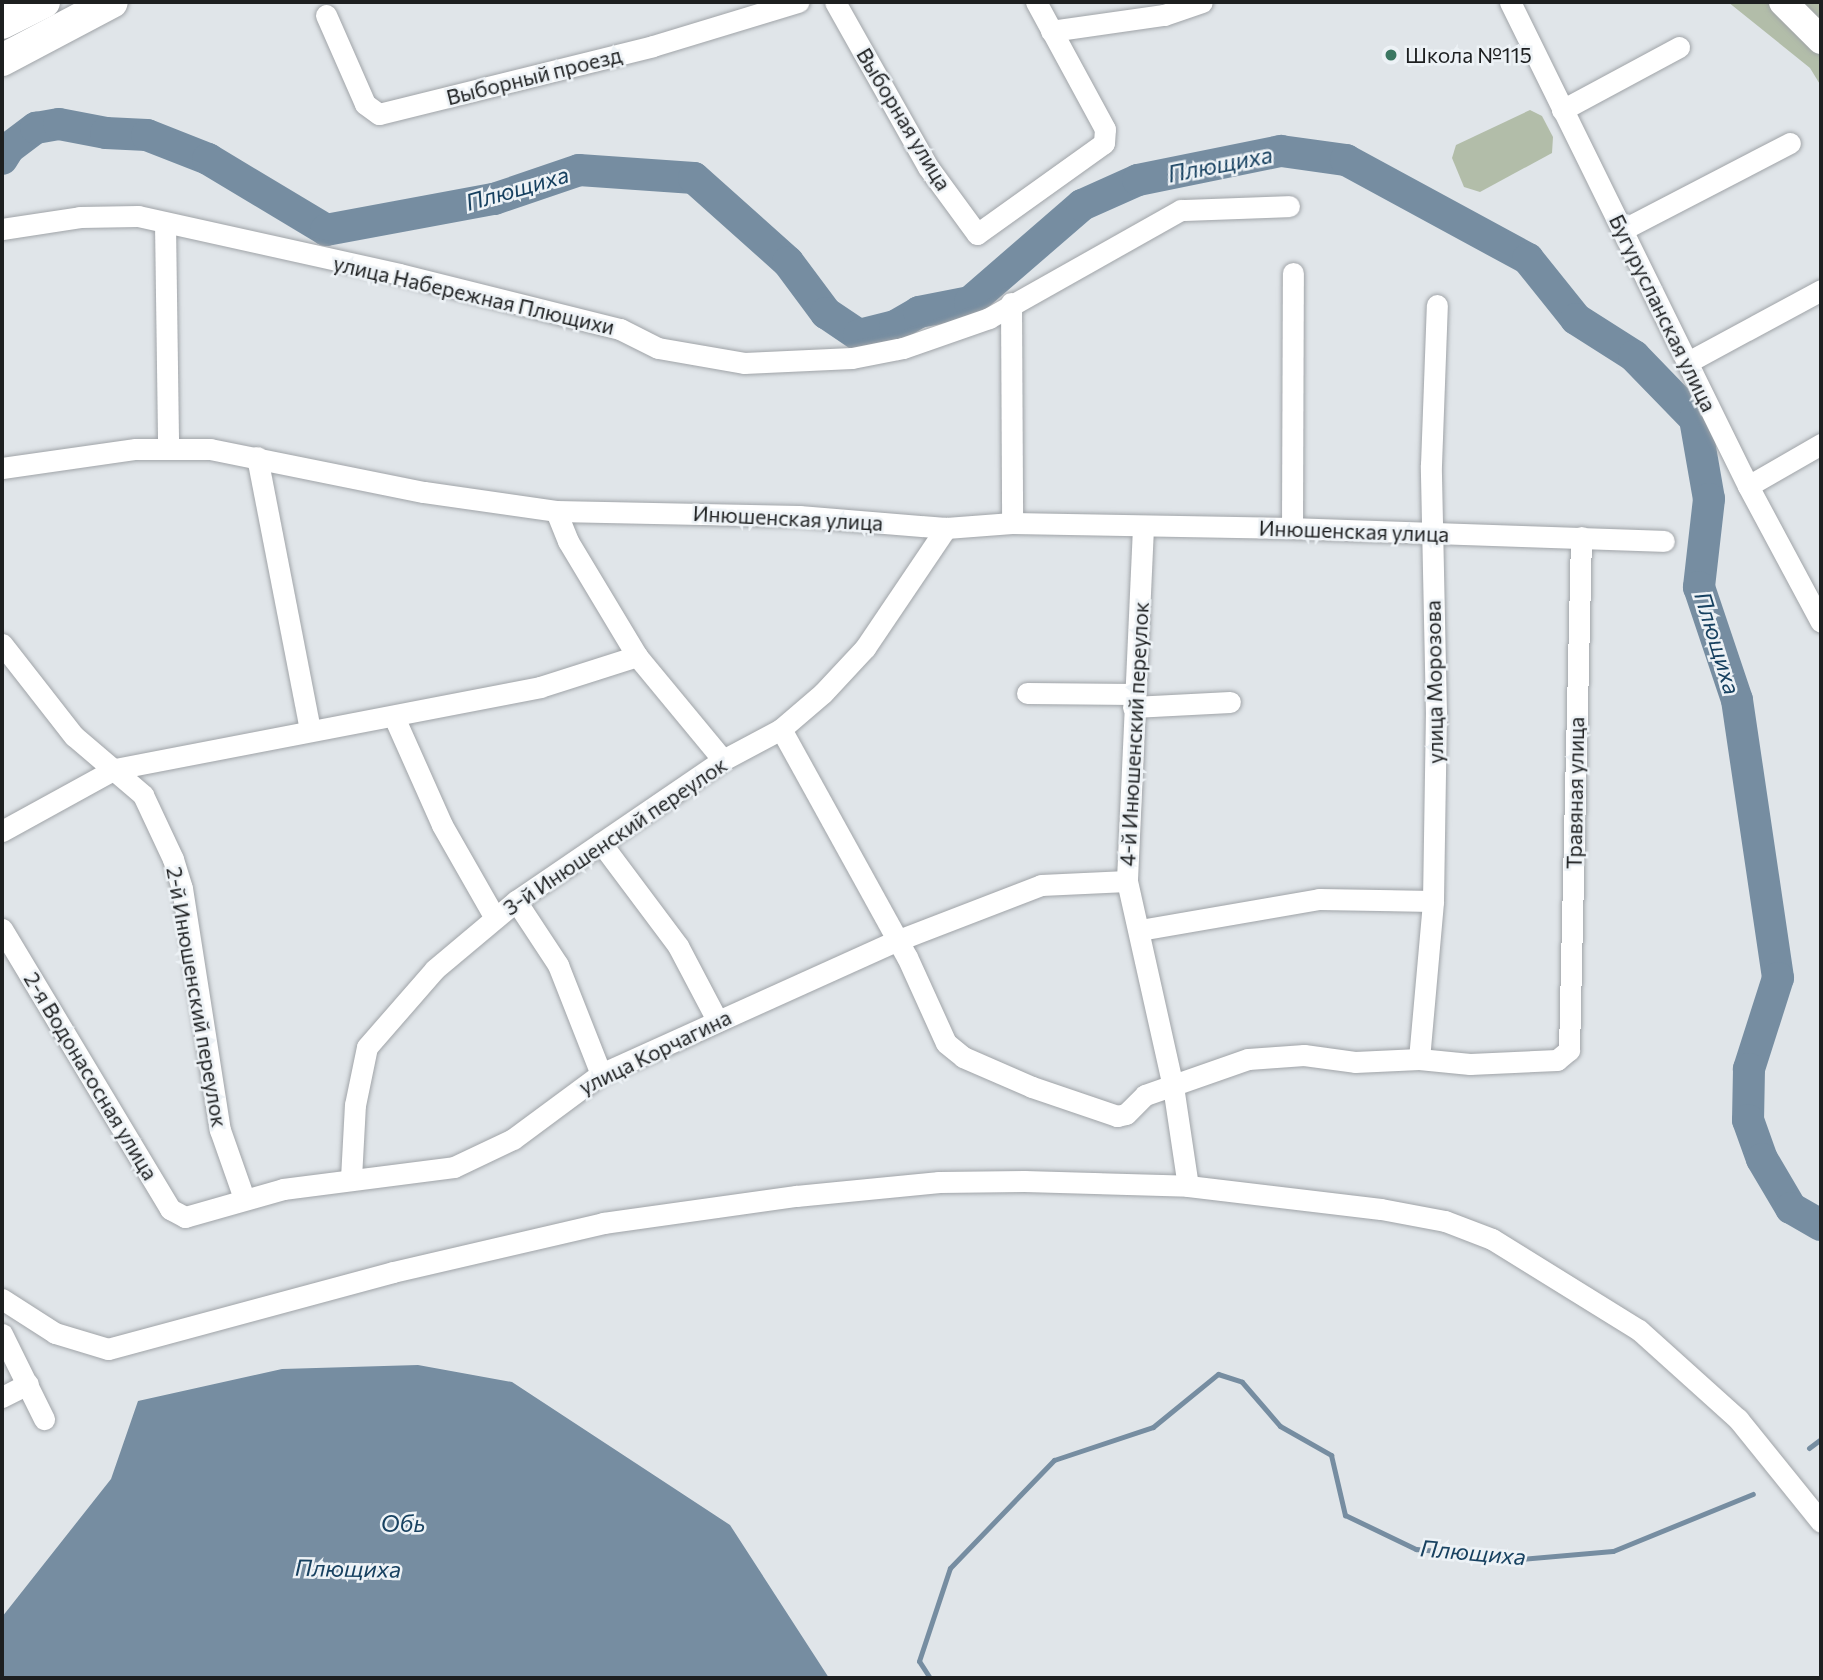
<!DOCTYPE html>
<meta charset="utf-8">
<style>
body{margin:0}
#map{position:relative;width:1823px;height:1680px;overflow:hidden;background:#e0e5e9;font-family:Commissioner,sans-serif}
div>[style]{position:absolute}
.green>*{inset:0;background:#b2bda9}
.water>*{inset:0;background:#768da1}
.stream>*{height:5px;margin:-2.5px;padding:0 2.5px;transform-origin:2.5px;border-radius:2.5px;background:#768da1}
.river>*{height:32px;margin:-16px;padding:0 16px;transform-origin:16px;border-radius:16px;background:#768da1}
.roads{filter:drop-shadow(0 0 2px #a0a4a8) drop-shadow(0 0 2px #a0a4a8)}
.minor>*{height:21px;margin:-10.5px;padding:0 10.5px;transform-origin:10.5px;border-radius:10.5px;background:#fff}
.major>*{height:28px;margin:-14px;padding:0 14px;transform-origin:14px;border-radius:14px;background:#fff}
.highway>*{height:32px;margin:-16px;padding:0 16px;transform-origin:16px;border-radius:16px;background:#fff}
.dots>*{width:19px;height:19px;translate:-50% -50%;box-sizing:border-box;border:4px solid #edf2f6;border-radius:50%}
span{translate:-50% -50%;white-space:nowrap;text-align:center;line-height:1.15;-webkit-text-stroke:5px #edf2f6;paint-order:stroke}
.poi-label{font-size:21px;color:#1d1f20}
.left{translate:0 -50%;text-align:left}
.street-label{font-size:21px;color:#1d1f20}
.water-label{font-size:23px;color:#174160;font-style:italic}
.frame{position:absolute;inset:0;border:4px solid #1d1f20;pointer-events:none}
</style>
<div id="map">
<div class="green">
<div style="clip-path:polygon(1728px 2px,1821px 2px,1821px 86px,1810px 68px)"></div>
<div style="clip-path:polygon(1530px 110px,1542px 116px,1553px 137px,1552px 153px,1480px 192px,1464px 187px,1452px 158px,1456px 145px)"></div>
</div>
<div class="water">
<div style="clip-path:polygon(418px 1365px,512px 1382px,730px 1525px,829px 1678px,2px 1678px,2px 1617px,111px 1479px,138px 1401px,282px 1369px)"></div>
</div>
<div class="stream">
<div style="left:1809px;top:1448px;width:15px;rotate:-37deg"></div>
<div style="left:930px;top:1678px;width:20px;rotate:-123deg"></div>
<div style="left:919px;top:1661px;width:98px;rotate:-71.6deg"></div>
<div style="left:950px;top:1568px;width:150px;rotate:-46.1deg"></div>
<div style="left:1054px;top:1460px;width:104px;rotate:-18.4deg"></div>
<div style="left:1153px;top:1427px;width:84px;rotate:-39.2deg"></div>
<div style="left:1218px;top:1374px;width:25px;rotate:18deg"></div>
<div style="left:1242px;top:1382px;width:58px;rotate:49.2deg"></div>
<div style="left:1280px;top:1426px;width:59px;rotate:29.6deg"></div>
<div style="left:1331px;top:1455px;width:62px;rotate:76.9deg"></div>
<div style="left:1345px;top:1515px;width:79px;rotate:25.6deg"></div>
<div style="left:1416px;top:1549px;width:105px;rotate:5.4deg"></div>
<div style="left:1521px;top:1559px;width:92px;rotate:-5deg"></div>
<div style="left:1613px;top:1551px;width:151px;rotate:-22.2deg"></div>
</div>
<div class="river">
<div style="left:2px;top:159px;width:13px;rotate:-58deg"></div>
<div style="left:9px;top:148px;width:34px;rotate:-37deg"></div>
<div style="left:36px;top:128px;width:23px;rotate:-10deg"></div>
<div style="left:59px;top:124px;width:48px;rotate:10.8deg"></div>
<div style="left:106px;top:133px;width:41px;rotate:2.8deg"></div>
<div style="left:147px;top:135px;width:66px;rotate:21.5deg"></div>
<div style="left:208px;top:159px;width:138px;rotate:31deg"></div>
<div style="left:326px;top:230px;width:171px;rotate:-10.5deg"></div>
<div style="left:494px;top:199px;width:90px;rotate:-18.8deg"></div>
<div style="left:579px;top:170px;width:115px;rotate:4deg"></div>
<div style="left:694px;top:178px;width:126px;rotate:41.8deg"></div>
<div style="left:788px;top:262px;width:64px;rotate:53.3deg"></div>
<div style="left:826px;top:313px;width:40px;rotate:34deg"></div>
<div style="left:859px;top:335px;width:37px;rotate:-14deg"></div>
<div style="left:895px;top:326px;width:28px;rotate:-30deg"></div>
<div style="left:919px;top:312px;width:52px;rotate:-11.1deg"></div>
<div style="left:970px;top:302px;width:148px;rotate:-40.9deg"></div>
<div style="left:1082px;top:205px;width:61px;rotate:-24.1deg"></div>
<div style="left:1138px;top:180px;width:146px;rotate:-11.5deg"></div>
<div style="left:1281px;top:151px;width:66px;rotate:7.9deg"></div>
<div style="left:1346px;top:160px;width:207px;rotate:28.5deg"></div>
<div style="left:1528px;top:259px;width:77px;rotate:51.3deg"></div>
<div style="left:1576px;top:319px;width:69px;rotate:32.5deg"></div>
<div style="left:1634px;top:356px;width:88px;rotate:45.9deg"></div>
<div style="left:1695px;top:419px;width:81px;rotate:80.1deg"></div>
<div style="left:1709px;top:499px;width:89px;rotate:96.5deg"></div>
<div style="left:1699px;top:587px;width:119px;rotate:71.4deg"></div>
<div style="left:1737px;top:700px;width:281px;rotate:81.6deg"></div>
<div style="left:1778px;top:978px;width:96px;rotate:107.7deg"></div>
<div style="left:1749px;top:1069px;width:51px;rotate:91.1deg"></div>
<div style="left:1748px;top:1120px;width:41px;rotate:70.3deg"></div>
<div style="left:1762px;top:1159px;width:57px;rotate:59.4deg"></div>
<div style="left:1791px;top:1208px;width:34px;rotate:30deg"></div>
</div>
<div class="roads">
<div class="minor">
<div style="left:835px;top:2px;width:189px;rotate:60.6deg"></div>
<div style="left:928px;top:167px;width:83px;rotate:53.8deg"></div>
<div style="left:977px;top:234px;width:156px;rotate:-35.6deg"></div>
<div style="left:1104px;top:143px;width:14px;rotate:-86deg"></div>
<div style="left:1105px;top:129px;width:145px;rotate:-118.5deg"></div>
<div style="left:1510px;top:2px;width:539px;rotate:63.82deg"></div>
<div style="left:1748px;top:486px;width:154px;rotate:61.8deg"></div>
<div style="left:326px;top:15px;width:97px;rotate:66.3deg"></div>
<div style="left:365px;top:104px;width:17px;rotate:36deg"></div>
<div style="left:379px;top:114px;width:282px;rotate:-13.9deg"></div>
<div style="left:653px;top:46px;width:152px;rotate:-16.9deg"></div>
<div style="left:1051px;top:31px;width:114px;rotate:-8.1deg"></div>
<div style="left:1164px;top:15px;width:40px;rotate:-18.9deg"></div>
<div style="left:1562px;top:110px;width:133px;rotate:-28.3deg"></div>
<div style="left:165px;top:223px;width:224px;rotate:89.2deg"></div>
<div style="left:2px;top:229px;width:79px;rotate:-8.7deg"></div>
<div style="left:80px;top:217px;width:58px;rotate:-1deg"></div>
<div style="left:138px;top:216px;width:267px;rotate:12.5deg"></div>
<div style="left:399px;top:274px;width:228px;rotate:14deg"></div>
<div style="left:620px;top:329px;width:42px;rotate:26.6deg"></div>
<div style="left:658px;top:348px;width:87px;rotate:9.9deg"></div>
<div style="left:744px;top:363px;width:108px;rotate:-2.7deg"></div>
<div style="left:852px;top:358px;width:52px;rotate:-11.1deg"></div>
<div style="left:903px;top:348px;width:91px;rotate:-19.2deg"></div>
<div style="left:989px;top:318px;width:220px;rotate:-29.4deg"></div>
<div style="left:1181px;top:210px;width:108px;rotate:-2.1deg"></div>
<div style="left:1622px;top:230px;width:189px;rotate:-27.4deg"></div>
<div style="left:1011px;top:303px;width:220px;rotate:89.7deg"></div>
<div style="left:1688px;top:362px;width:151px;rotate:-28.4deg"></div>
<div style="left:257px;top:457px;width:278px;rotate:79deg"></div>
<div style="left:2px;top:468px;width:135px;rotate:-8.1deg"></div>
<div style="left:136px;top:449px;width:74px"></div>
<div style="left:210px;top:449px;width:218px;rotate:11.4deg"></div>
<div style="left:424px;top:492px;width:133px;rotate:8.2deg"></div>
<div style="left:556px;top:511px;width:243px;rotate:1.2deg"></div>
<div style="left:799px;top:516px;width:147px;rotate:4.7deg"></div>
<div style="left:946px;top:528px;width:66px;rotate:-4.3deg"></div>
<div style="left:1012px;top:523px;width:280px;rotate:1deg"></div>
<div style="left:1292px;top:528px;width:372px;rotate:2deg"></div>
<div style="left:1748px;top:486px;width:84px;rotate:-29.9deg"></div>
<div style="left:1143px;top:527px;width:354px;rotate:92.6deg"></div>
<div style="left:1127px;top:881px;width:210px;rotate:77.4deg"></div>
<div style="left:1173px;top:1086px;width:101px;rotate:81.5deg"></div>
<div style="left:1292px;top:528px;width:255px;rotate:-89.8deg"></div>
<div style="left:2px;top:644px;width:117px;rotate:52deg"></div>
<div style="left:74px;top:736px;width:91px;rotate:40.5deg"></div>
<div style="left:143px;top:795px;width:71px;rotate:64.9deg"></div>
<div style="left:173px;top:859px;width:30px;rotate:73deg"></div>
<div style="left:182px;top:888px;width:245px;rotate:81.1deg"></div>
<div style="left:220px;top:1130px;width:72px;rotate:70.6deg"></div>
<div style="left:637px;top:656px;width:135px;rotate:50.4deg"></div>
<div style="left:1027px;top:693px;width:107px;rotate:0.5deg"></div>
<div style="left:1133px;top:707px;width:97px;rotate:-3deg"></div>
<div style="left:394px;top:717px;width:118px;rotate:66deg"></div>
<div style="left:442px;top:825px;width:107px;rotate:60.3deg"></div>
<div style="left:781px;top:729px;width:260px;rotate:61.1deg"></div>
<div style="left:907px;top:957px;width:94px;rotate:65.6deg"></div>
<div style="left:946px;top:1043px;width:22px;rotate:39deg"></div>
<div style="left:963px;top:1057px;width:75px;rotate:23.5deg"></div>
<div style="left:1032px;top:1087px;width:90px;rotate:18.8deg"></div>
<div style="left:1117px;top:1116px;width:9px;rotate:-13deg"></div>
<div style="left:1126px;top:1114px;width:27px;rotate:-45deg"></div>
<div style="left:1145px;top:1095px;width:109px;rotate:-19.3deg"></div>
<div style="left:1248px;top:1059px;width:56px;rotate:-4.1deg"></div>
<div style="left:1304px;top:1055px;width:51px;rotate:7.8deg"></div>
<div style="left:1355px;top:1062px;width:64px;rotate:-2.7deg"></div>
<div style="left:1419px;top:1059px;width:51px;rotate:5.6deg"></div>
<div style="left:1470px;top:1064px;width:87px;rotate:-2.6deg"></div>
<div style="left:1557px;top:1060px;width:16px;rotate:-40deg"></div>
<div style="left:1569px;top:1050px;width:513px;rotate:-88.66deg"></div>
<div style="left:2px;top:831px;width:129px;rotate:-28.8deg"></div>
<div style="left:115px;top:769px;width:433px;rotate:-10.9deg"></div>
<div style="left:540px;top:687px;width:102px;rotate:-17.7deg"></div>
<div style="left:637px;top:656px;width:134px;rotate:-121deg"></div>
<div style="left:568px;top:541px;width:32px;rotate:-112deg"></div>
<div style="left:601px;top:843px;width:129px;rotate:53.2deg"></div>
<div style="left:678px;top:946px;width:84px;rotate:62.2deg"></div>
<div style="left:516px;top:901px;width:77px;rotate:56.7deg"></div>
<div style="left:558px;top:965px;width:117px;rotate:68.5deg"></div>
<div style="left:2px;top:929px;width:327px;rotate:59deg"></div>
<div style="left:170px;top:1209px;width:17px;rotate:28deg"></div>
<div style="left:185px;top:1217px;width:102px;rotate:-15.9deg"></div>
<div style="left:283px;top:1189px;width:172px;rotate:-7.3deg"></div>
<div style="left:454px;top:1167px;width:65px;rotate:-25.4deg"></div>
<div style="left:513px;top:1139px;width:109px;rotate:-36.5deg"></div>
<div style="left:601px;top:1074px;width:324px;rotate:-24.3deg"></div>
<div style="left:896px;top:941px;width:155px;rotate:-21.1deg"></div>
<div style="left:1041px;top:885px;width:86px;rotate:-2.7deg"></div>
<div style="left:1140px;top:930px;width:182px;rotate:-9.8deg"></div>
<div style="left:1319px;top:899px;width:114px;rotate:1deg"></div>
<div style="left:1419px;top:1059px;width:159px;rotate:-84.9deg"></div>
<div style="left:1433px;top:901px;width:187px;rotate:-89.1deg"></div>
<div style="left:1436px;top:714px;width:249px;rotate:-91.2deg"></div>
<div style="left:1431px;top:465px;width:160px;rotate:-87.9deg"></div>
<div style="left:351px;top:1178px;width:73px;rotate:-86.9deg"></div>
<div style="left:355px;top:1105px;width:59px;rotate:-78.3deg"></div>
<div style="left:367px;top:1047px;width:103px;rotate:-48.9deg"></div>
<div style="left:435px;top:969px;width:106px;rotate:-40deg"></div>
<div style="left:516px;top:901px;width:250px;rotate:-34.3deg"></div>
<div style="left:723px;top:760px;width:66px;rotate:-28.1deg"></div>
<div style="left:781px;top:729px;width:55px;rotate:-40.6deg"></div>
<div style="left:823px;top:693px;width:62px;rotate:-47deg"></div>
<div style="left:865px;top:648px;width:145px;rotate:-56deg"></div>
<div style="left:2px;top:1299px;width:63px;rotate:32.7deg"></div>
<div style="left:55px;top:1333px;width:55px;rotate:16.8deg"></div>
<div style="left:108px;top:1349px;width:295px;rotate:-15.1deg"></div>
<div style="left:393px;top:1272px;width:216px;rotate:-13.1deg"></div>
<div style="left:603px;top:1223px;width:195px;rotate:-8deg"></div>
<div style="left:796px;top:1196px;width:144px;rotate:-5.6deg"></div>
<div style="left:939px;top:1182px;width:85px;rotate:-0.7deg"></div>
<div style="left:1024px;top:1181px;width:164px;rotate:1.7deg"></div>
<div style="left:1188px;top:1186px;width:194px;rotate:6.8deg"></div>
<div style="left:1381px;top:1209px;width:65px;rotate:10.6deg"></div>
<div style="left:1445px;top:1221px;width:50px;rotate:21deg"></div>
<div style="left:1492px;top:1239px;width:173px;rotate:31.8deg"></div>
<div style="left:1639px;top:1330px;width:133px;rotate:42deg"></div>
<div style="left:1738px;top:1419px;width:132px;rotate:51.1deg"></div>
<div style="left:2px;top:1334px;width:95px;rotate:63.7deg"></div>
<div style="left:2px;top:1397px;width:29px;rotate:-27deg"></div>
</div>
<div class="major">
<div style="left:1783px;top:2px;width:54px;rotate:45deg"></div>
</div>
<div class="highway">
<div style="left:2px;top:23px;width:47px;rotate:-26.6deg"></div>
<div style="left:2px;top:60px;width:124px;rotate:-27.8deg"></div>
</div>
</div>
<div class="dots">
<div style="left:1391px;top:55px;background:#3b7762"></div>
</div>
<div class="poi-label">
<span class="left" style="left:1405px;top:55px">Школа №115</span>
</div>
<div class="street-label">
<span style="left:534px;top:76px;rotate:-14deg">Выборный проезд</span>
<span style="left:904px;top:119px;rotate:59deg">Выборная улица</span>
<span style="left:474px;top:295px;rotate:13deg">улица Набережная Плющихи</span>
<span style="left:1663px;top:313px;rotate:64deg">Бугурусланская улица</span>
<span style="left:788px;top:518px;rotate:3deg">Инюшенская улица</span>
<span style="left:1354px;top:531px;rotate:2deg">Инюшенская улица</span>
<span style="left:1434px;top:682px;rotate:-91deg">улица Морозова</span>
<span style="left:1134px;top:734px;rotate:-87deg">4-й Инюшенский переулок</span>
<span style="left:1575px;top:793px;rotate:-89deg">Травяная улица</span>
<span style="left:615px;top:836px;rotate:-34deg">3-й Инюшенский переулок</span>
<span style="left:197px;top:997px;rotate:80deg">2-й Инюшенский переулок</span>
<span style="left:655px;top:1052px;rotate:-26deg">улица Корчагина</span>
<span style="left:91px;top:1076px;rotate:59deg">2-я Водонасосная улица</span>
</div>
<div class="water-label">
<span style="left:1220px;top:164px;rotate:-11deg">Плющиха</span>
<span style="left:517px;top:188px;rotate:-16deg">Плющиха</span>
<span style="left:1718px;top:643px;rotate:73deg">Плющиха</span>
<span style="left:403px;top:1523px">Обь</span>
<span style="left:1473px;top:1552px;rotate:5deg">Плющиха</span>
<span style="left:348px;top:1568px;rotate:1deg">Плющиха</span>
</div>
<div class="frame"></div>
</div>
